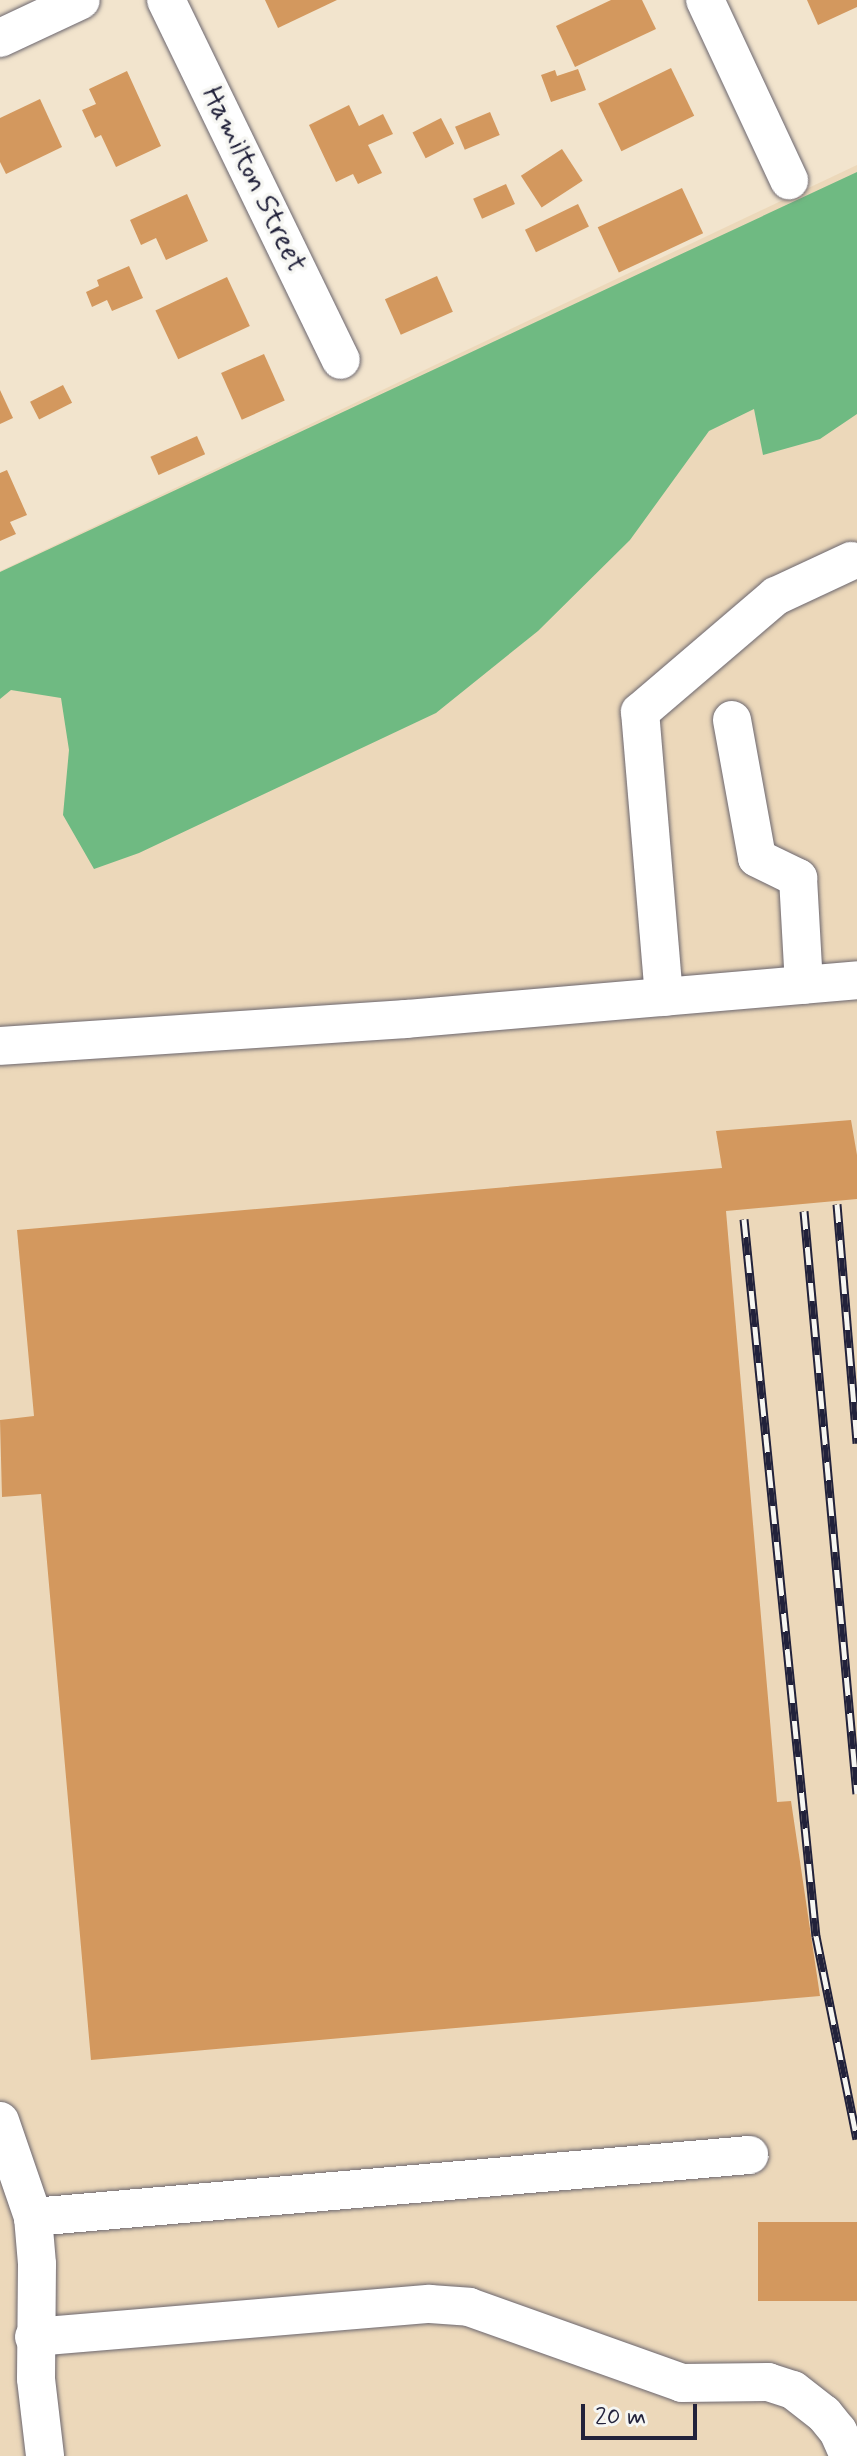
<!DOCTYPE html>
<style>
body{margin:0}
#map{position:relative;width:857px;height:2456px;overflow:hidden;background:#f2e4cd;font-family:Mynerve,sans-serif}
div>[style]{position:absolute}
.built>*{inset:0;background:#ecd8ba}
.forest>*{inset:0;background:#6fba82}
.building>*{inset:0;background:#d3985e;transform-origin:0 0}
.roads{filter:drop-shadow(0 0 2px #6b666e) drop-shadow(0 0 2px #6b666e)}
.minor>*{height:38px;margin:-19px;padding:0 19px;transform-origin:19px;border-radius:19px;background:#fff}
.rail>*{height:9px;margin-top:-4.5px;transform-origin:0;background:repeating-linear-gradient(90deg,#f6f6f2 0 18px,#22223b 0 36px);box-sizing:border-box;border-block:2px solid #22223b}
span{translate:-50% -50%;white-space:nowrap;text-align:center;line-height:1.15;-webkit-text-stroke:7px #f6f6f2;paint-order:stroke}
.street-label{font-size:28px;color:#22223b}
.scale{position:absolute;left:581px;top:2404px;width:116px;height:36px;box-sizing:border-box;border:4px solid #22223b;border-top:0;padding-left:10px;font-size:24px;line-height:28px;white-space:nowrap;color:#22223b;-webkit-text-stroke:6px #f6f6f2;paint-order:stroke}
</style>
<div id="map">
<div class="built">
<div style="clip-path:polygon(857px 165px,857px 2456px,0 2456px,0 571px)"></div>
</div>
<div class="forest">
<div style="clip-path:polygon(857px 172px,857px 414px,820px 439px,763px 455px,754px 409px,709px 431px,630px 540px,538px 631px,436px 713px,139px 853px,94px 869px,63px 815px,69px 750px,61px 698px,11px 690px,0 699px,0 572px)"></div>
</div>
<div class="building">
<div style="clip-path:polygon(265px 0,337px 0,278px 28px)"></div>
<div style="clip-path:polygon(611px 0,642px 0,656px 29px,575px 67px,556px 26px)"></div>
<div style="clip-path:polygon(807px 0,857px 0,857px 7px,818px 25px)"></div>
<div style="left:671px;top:68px;width:53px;height:81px;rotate:64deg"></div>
<div style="clip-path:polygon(578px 69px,586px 90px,551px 102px,541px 75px,555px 70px,557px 76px)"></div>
<div style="clip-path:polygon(127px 71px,161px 146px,116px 167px,101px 135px,95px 138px,82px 110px,96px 104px,89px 89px)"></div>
<div style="clip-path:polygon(40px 99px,62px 147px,6px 174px,0 162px,0 118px)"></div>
<div style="clip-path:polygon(349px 105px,359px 126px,383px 114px,393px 134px,368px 145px,382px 173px,358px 184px,353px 174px,336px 182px,309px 125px)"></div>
<div style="left:490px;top:112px;width:25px;height:38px;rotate:67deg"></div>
<div style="left:441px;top:118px;width:29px;height:32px;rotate:63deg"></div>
<div style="left:562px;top:149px;width:38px;height:49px;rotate:57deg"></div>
<div style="left:506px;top:184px;width:22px;height:36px;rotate:66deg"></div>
<div style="left:682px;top:188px;width:50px;height:93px;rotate:65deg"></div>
<div style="clip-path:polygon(187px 194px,208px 241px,166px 260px,156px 238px,141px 245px,130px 220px)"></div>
<div style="left:578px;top:204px;width:25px;height:59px;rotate:64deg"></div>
<div style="clip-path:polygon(129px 266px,143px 298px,112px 311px,107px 300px,92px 307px,86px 292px,99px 286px,97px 280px)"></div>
<div style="left:437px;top:276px;width:39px;height:57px;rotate:66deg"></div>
<div style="left:227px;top:277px;width:54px;height:79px;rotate:65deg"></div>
<div style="left:264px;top:354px;width:51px;height:47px;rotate:66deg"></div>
<div style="left:63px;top:385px;width:20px;height:37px;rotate:63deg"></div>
<div style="clip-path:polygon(0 390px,13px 418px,0 424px)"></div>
<div style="left:197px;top:436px;width:20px;height:51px;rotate:66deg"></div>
<div style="clip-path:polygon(7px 470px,27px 515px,10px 522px,16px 534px,0 541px,0 473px)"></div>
<div style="clip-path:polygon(851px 1120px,857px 1155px,857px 1199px,726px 1211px,777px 1802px,791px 1801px,820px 1996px,91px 2060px,41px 1494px,2px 1497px,0 1420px,34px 1416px,17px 1230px,722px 1168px,716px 1131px)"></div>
<div style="left:857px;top:2222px;width:79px;height:99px;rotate:90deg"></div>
</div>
<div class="roads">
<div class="minor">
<div style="left:166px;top:0;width:400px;rotate:64.1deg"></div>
<div style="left:705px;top:0;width:199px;rotate:65deg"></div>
<div style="left:0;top:38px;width:89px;rotate:-25.1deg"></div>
<div style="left:732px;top:720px;width:140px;rotate:79.7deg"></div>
<div style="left:757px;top:858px;width:46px;rotate:26deg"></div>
<div style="left:798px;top:878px;width:107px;rotate:86.8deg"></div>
<div style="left:664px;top:997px;width:286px;rotate:-94.8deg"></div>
<div style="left:640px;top:712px;width:179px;rotate:-40.5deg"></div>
<div style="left:776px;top:596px;width:83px;rotate:-25deg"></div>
<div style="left:0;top:1046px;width:407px;rotate:-3.8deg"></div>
<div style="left:406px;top:1019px;width:453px;rotate:-4.9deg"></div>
<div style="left:0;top:2121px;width:102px;rotate:71deg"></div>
<div style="left:33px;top:2217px;width:47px;rotate:85.1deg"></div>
<div style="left:37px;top:2264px;width:115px;rotate:90.5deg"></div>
<div style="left:36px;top:2379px;width:78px;rotate:83.3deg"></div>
<div style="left:33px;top:2217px;width:719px;rotate:-4.95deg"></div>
<div style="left:34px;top:2337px;width:397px;rotate:-4.8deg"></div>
<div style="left:430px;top:2304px;width:39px;rotate:4deg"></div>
<div style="left:469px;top:2307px;width:226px;rotate:19.6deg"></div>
<div style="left:682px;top:2383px;width:86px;rotate:-0.7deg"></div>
<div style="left:768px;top:2382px;width:26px;rotate:18deg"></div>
<div style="left:793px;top:2390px;width:39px;rotate:38deg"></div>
<div style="left:824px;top:2414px;width:22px;rotate:51deg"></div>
<div style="left:838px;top:2431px;width:27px;rotate:66deg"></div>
</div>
</div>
<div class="rail">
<div style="left:837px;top:1204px;width:240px;rotate:85.2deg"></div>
<div style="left:804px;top:1211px;width:585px;rotate:84.81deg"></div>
<div style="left:744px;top:1219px;width:721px;rotate:84.27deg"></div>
<div style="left:816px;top:1936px;width:207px;rotate:78.6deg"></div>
</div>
<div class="street-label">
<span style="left:253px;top:180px;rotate:64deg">Hamilton Street</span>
</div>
<div class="scale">20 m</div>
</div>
